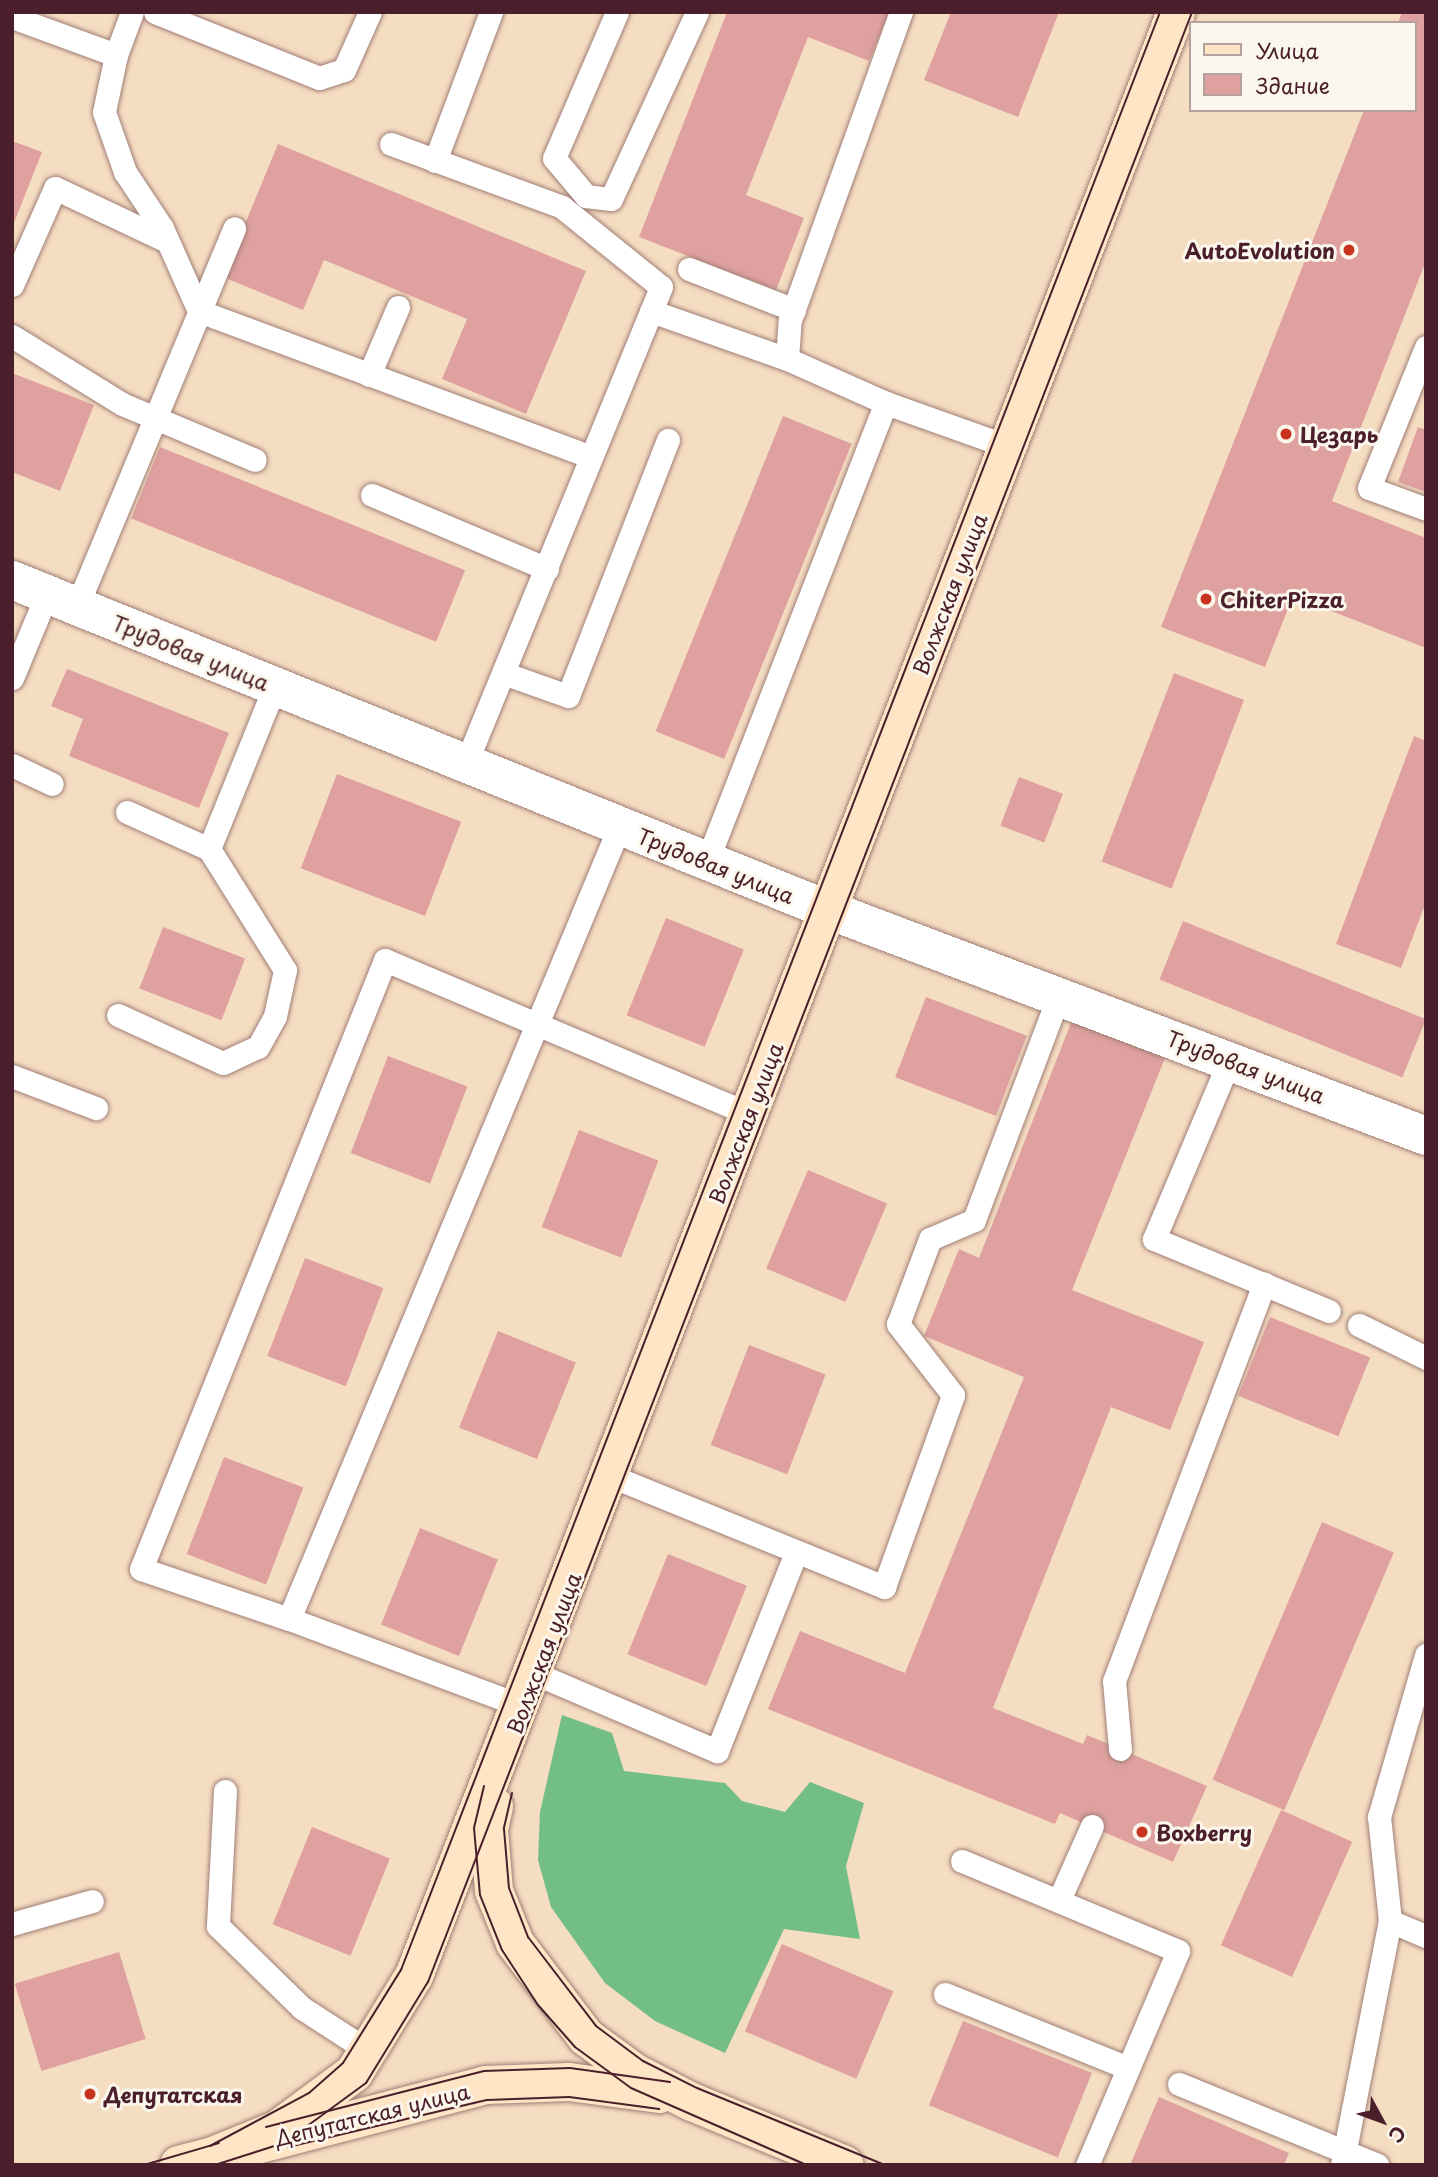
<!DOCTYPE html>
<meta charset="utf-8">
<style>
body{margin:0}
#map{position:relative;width:1438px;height:2177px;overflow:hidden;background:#f5ddc2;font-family:"Playpen Sans",sans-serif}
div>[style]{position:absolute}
.forest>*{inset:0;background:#72be86}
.building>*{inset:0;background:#dea19f;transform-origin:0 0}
.roads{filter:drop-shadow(0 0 2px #a07e76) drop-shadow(0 0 2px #a07e76)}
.lane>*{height:23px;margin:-11.5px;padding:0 11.5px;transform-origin:11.5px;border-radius:11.5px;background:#fff}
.street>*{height:38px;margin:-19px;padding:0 19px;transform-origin:19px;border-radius:19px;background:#fff}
.secondary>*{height:38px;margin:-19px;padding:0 19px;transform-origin:19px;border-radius:19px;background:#fee5c5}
.tram>*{height:2px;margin:-1px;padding:0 1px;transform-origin:1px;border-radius:1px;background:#4a1f2b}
.dots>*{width:19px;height:19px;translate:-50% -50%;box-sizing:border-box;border:4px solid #fbf7ec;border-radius:50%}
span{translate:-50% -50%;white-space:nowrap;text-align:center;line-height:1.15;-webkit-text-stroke:6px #fbf7ec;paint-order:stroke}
.poi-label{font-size:21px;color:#4a1f2b;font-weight:700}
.right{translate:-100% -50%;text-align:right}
.left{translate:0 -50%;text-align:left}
.street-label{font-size:21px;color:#4a1f2b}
.frame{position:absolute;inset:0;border:14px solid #4a1f2b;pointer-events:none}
.legend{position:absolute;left:1189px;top:21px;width:228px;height:91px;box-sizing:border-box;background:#fbf7ec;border:2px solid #b4a19f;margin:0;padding:9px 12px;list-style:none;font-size:21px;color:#4a1f2b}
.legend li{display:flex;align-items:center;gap:14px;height:35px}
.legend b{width:35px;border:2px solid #b4a19f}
.north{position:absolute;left:1347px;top:2086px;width:70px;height:70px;-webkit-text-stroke:5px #fbf7ec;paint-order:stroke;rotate:131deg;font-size:19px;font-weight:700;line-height:28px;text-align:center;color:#4a1f2b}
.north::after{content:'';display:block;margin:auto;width:24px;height:32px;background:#4a1f2b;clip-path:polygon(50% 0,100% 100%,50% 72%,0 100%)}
</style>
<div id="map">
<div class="forest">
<div style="clip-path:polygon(562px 1715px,612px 1733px,624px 1771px,725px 1783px,742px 1801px,785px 1812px,810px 1782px,864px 1803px,846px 1866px,860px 1939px,784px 1929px,725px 2053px,655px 2021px,605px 1983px,551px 1907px,538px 1860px,540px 1812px)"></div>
</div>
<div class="building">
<div style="clip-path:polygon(727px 12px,889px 12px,869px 61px,808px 37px,746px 195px,804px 218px,776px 290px,639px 237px)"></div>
<div style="clip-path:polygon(951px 12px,1059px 12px,1018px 117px,924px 80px)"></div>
<div style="clip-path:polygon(1402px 12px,1426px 12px,1426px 261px,1332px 501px,1426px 538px,1426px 648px,1293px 596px,1265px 667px,1161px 627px,1364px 110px,1415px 110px,1415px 23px,1398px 23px)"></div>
<div style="clip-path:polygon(12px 141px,42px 152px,12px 228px)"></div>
<div style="clip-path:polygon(278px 144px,586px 271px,526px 414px,442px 379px,467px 319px,324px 260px,303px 310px,223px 277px)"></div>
<div style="clip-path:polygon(12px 373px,94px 405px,60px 491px,12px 472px)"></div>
<div style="left:783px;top:416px;width:74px;height:340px;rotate:22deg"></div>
<div style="clip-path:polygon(1418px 427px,1426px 430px,1426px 492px,1398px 482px)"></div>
<div style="left:160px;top:447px;width:329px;height:77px;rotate:22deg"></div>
<div style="clip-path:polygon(67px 669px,229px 733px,199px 808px,69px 756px,83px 719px,51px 706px)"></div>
<div style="left:1174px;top:673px;width:75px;height:202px;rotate:21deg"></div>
<div style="clip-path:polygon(1414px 736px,1426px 741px,1426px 902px,1401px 968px,1336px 944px)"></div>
<div style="left:337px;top:774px;width:133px;height:101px;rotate:21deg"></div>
<div style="left:1019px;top:777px;width:47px;height:52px;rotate:21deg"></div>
<div style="left:666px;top:918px;width:84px;height:105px;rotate:22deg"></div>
<div style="left:1183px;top:921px;width:262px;height:63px;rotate:22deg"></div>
<div style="left:163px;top:927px;width:88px;height:66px;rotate:21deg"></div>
<div style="left:926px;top:997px;width:108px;height:86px;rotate:21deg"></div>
<div style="clip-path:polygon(1074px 1015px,1167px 1053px,1072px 1290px,1204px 1342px,1170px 1430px,1111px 1407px,993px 1708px,1083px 1744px,1087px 1735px,1207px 1786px,1173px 1862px,1060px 1813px,1055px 1824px,768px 1709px,800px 1631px,905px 1673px,1024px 1377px,924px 1336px,959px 1249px,979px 1258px)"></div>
<div style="left:388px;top:1056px;width:85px;height:104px;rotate:21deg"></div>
<div style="left:579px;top:1130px;width:85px;height:104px;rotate:21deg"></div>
<div style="left:808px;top:1170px;width:86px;height:107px;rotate:23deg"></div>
<div style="left:305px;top:1258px;width:84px;height:105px;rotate:21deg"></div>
<div style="left:1270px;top:1317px;width:108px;height:85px;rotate:22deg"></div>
<div style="left:498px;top:1331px;width:84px;height:104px;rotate:22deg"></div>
<div style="left:749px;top:1345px;width:82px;height:107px;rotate:21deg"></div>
<div style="left:224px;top:1457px;width:85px;height:104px;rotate:21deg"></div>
<div style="left:1322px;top:1522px;width:78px;height:280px;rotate:23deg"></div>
<div style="left:420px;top:1528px;width:84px;height:104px;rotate:22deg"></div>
<div style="left:668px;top:1554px;width:85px;height:108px;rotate:22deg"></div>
<div style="left:1281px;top:1810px;width:78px;height:148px;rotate:24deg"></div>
<div style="left:312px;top:1827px;width:84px;height:105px;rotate:22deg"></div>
<div style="left:782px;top:1944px;width:121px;height:95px;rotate:23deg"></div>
<div style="left:119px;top:1952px;width:91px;height:109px;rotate:73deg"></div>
<div style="left:963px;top:2021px;width:139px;height:91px;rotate:22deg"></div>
<div style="clip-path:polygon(1159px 2097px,1289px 2153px,1284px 2165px,1130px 2165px)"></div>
</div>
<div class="roads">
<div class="lane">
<div style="left:155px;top:12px;width:177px;rotate:21.9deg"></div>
<div style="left:319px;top:78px;width:26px;rotate:-18deg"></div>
<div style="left:344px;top:70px;width:64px;rotate:-65.9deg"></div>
<div style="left:617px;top:12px;width:159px;rotate:113.3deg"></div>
<div style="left:554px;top:158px;width:50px;rotate:49.9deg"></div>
<div style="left:586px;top:196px;width:25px;rotate:7deg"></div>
<div style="left:611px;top:199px;width:206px;rotate:-65.3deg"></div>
<div style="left:12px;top:17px;width:111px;rotate:20.1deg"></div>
<div style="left:116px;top:55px;width:46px;rotate:-69.6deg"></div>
<div style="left:116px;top:55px;width:58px;rotate:101.9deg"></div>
<div style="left:104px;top:112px;width:64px;rotate:70.7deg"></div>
<div style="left:125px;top:172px;width:67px;rotate:56.5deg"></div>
<div style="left:162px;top:228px;width:91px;rotate:66deg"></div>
<div style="left:199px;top:311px;width:418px;rotate:20.4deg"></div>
<div style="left:391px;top:144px;width:182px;rotate:20.2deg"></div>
<div style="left:562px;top:207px;width:127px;rotate:38.9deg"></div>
<div style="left:661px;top:287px;width:514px;rotate:112.28deg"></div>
<div style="left:435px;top:161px;width:159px;rotate:-69.4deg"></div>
<div style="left:689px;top:269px;width:113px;rotate:21.3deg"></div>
<div style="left:12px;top:285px;width:106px;rotate:-66.1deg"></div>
<div style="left:55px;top:188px;width:124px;rotate:25.3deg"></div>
<div style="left:651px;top:311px;width:144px;rotate:19.4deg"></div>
<div style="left:12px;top:336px;width:129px;rotate:31.7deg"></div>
<div style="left:122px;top:404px;width:144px;rotate:22.8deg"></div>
<div style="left:1426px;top:347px;width:152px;rotate:112deg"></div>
<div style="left:1369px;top:488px;width:61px;rotate:20.2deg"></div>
<div style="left:369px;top:375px;width:74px;rotate:-66.9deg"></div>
<div style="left:886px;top:403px;width:128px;rotate:19.6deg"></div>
<div style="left:372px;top:495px;width:190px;rotate:22.9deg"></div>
<div style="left:77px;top:606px;width:409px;rotate:-67.4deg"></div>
<div style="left:503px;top:673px;width:69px;rotate:19.5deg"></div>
<div style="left:568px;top:696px;width:275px;rotate:-68.7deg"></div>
<div style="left:12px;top:678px;width:91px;rotate:-67.4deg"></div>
<div style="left:12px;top:765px;width:44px;rotate:25.4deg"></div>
<div style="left:127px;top:812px;width:90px;rotate:24.3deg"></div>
<div style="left:707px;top:861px;width:492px;rotate:-68.7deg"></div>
<div style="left:886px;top:403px;width:108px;rotate:-156deg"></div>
<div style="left:787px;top:359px;width:39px;rotate:-86deg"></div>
<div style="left:790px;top:320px;width:327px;rotate:-70.2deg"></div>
<div style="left:118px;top:1015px;width:115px;rotate:24.6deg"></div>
<div style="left:223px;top:1063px;width:38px;rotate:-25deg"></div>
<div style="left:258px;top:1047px;width:35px;rotate:-61deg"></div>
<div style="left:275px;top:1016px;width:47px;rotate:-77.7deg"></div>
<div style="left:285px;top:970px;width:143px;rotate:-122.1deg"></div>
<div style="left:209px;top:849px;width:176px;rotate:-68deg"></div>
<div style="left:1230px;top:1059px;width:195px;rotate:112.9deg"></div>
<div style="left:1154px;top:1239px;width:189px;rotate:22.4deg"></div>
<div style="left:12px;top:1076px;width:90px;rotate:20.9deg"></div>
<div style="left:1359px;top:1325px;width:75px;rotate:26.2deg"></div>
<div style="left:611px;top:1476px;width:295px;rotate:22.1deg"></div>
<div style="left:884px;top:1587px;width:204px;rotate:-70.2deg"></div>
<div style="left:953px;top:1395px;width:90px;rotate:-127.8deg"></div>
<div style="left:898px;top:1324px;width:91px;rotate:-69.4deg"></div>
<div style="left:930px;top:1239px;width:48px;rotate:-23.4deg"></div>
<div style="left:974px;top:1220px;width:243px;rotate:-69.3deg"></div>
<div style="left:289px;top:1619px;width:156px;rotate:-161.3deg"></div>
<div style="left:141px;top:1569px;width:656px;rotate:-68.17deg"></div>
<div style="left:385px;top:960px;width:394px;rotate:22.9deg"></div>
<div style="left:534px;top:1673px;width:199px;rotate:23.1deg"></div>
<div style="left:717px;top:1751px;width:211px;rotate:-68.3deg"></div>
<div style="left:522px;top:1706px;width:249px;rotate:-159.5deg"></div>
<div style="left:289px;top:1619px;width:860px;rotate:-67.37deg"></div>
<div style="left:1120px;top:1749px;width:68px;rotate:-95deg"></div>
<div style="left:1114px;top:1681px;width:425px;rotate:-69.3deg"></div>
<div style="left:225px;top:1791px;width:135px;rotate:93deg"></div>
<div style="left:218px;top:1926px;width:117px;rotate:44.3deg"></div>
<div style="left:302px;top:2008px;width:81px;rotate:32.9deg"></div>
<div style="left:962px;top:1861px;width:234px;rotate:22.6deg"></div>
<div style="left:1178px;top:1951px;width:233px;rotate:113deg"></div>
<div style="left:1059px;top:1900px;width:81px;rotate:-66deg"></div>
<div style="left:1390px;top:1921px;width:39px;rotate:23deg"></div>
<div style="left:12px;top:1924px;width:83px;rotate:-16deg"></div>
<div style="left:945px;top:1994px;width:197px;rotate:22deg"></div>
<div style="left:1179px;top:2084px;width:214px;rotate:22.2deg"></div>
<div style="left:1342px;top:2165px;width:249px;rotate:-78.9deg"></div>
<div style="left:1390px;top:1921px;width:105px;rotate:-96deg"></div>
<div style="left:1379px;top:1817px;width:169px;rotate:-73.8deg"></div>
</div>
<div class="street">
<div style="left:12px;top:580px;width:878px;rotate:22.01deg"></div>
<div style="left:826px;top:909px;width:642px;rotate:20.72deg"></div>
</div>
<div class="secondary">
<div style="left:494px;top:1806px;width:25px;rotate:102deg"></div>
<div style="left:489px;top:1830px;width:61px;rotate:85.3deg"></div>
<div style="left:494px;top:1891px;width:56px;rotate:68deg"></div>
<div style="left:515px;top:1943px;width:118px;rotate:52.9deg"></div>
<div style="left:586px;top:2037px;width:61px;rotate:36.3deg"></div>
<div style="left:635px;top:2073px;width:64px;rotate:27deg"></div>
<div style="left:692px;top:2102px;width:165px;rotate:22.4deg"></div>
<div style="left:215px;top:2155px;width:67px;rotate:-22deg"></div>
<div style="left:277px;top:2130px;width:96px;rotate:-36.5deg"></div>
<div style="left:354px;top:2073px;width:114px;rotate:-58.3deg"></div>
<div style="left:414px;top:1976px;width:2107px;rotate:-68.79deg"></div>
<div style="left:179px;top:2165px;width:317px;rotate:-14.6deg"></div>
<div style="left:486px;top:2085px;width:83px;rotate:-2.1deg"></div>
<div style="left:569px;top:2082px;width:91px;rotate:7.6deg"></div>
</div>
</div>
<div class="tram">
<div style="left:484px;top:1786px;width:43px;rotate:103.4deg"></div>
<div style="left:474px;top:1828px;width:67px;rotate:84.9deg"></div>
<div style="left:480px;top:1895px;width:59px;rotate:68.2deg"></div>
<div style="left:502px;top:1950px;width:66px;rotate:56.8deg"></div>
<div style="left:538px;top:2005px;width:56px;rotate:48.6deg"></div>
<div style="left:575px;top:2047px;width:69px;rotate:36.2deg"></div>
<div style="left:631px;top:2088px;width:191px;rotate:23.7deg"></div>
<div style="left:512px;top:1793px;width:37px;rotate:103deg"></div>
<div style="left:504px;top:1829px;width:59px;rotate:85.2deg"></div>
<div style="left:509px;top:1888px;width:53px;rotate:68.8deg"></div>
<div style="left:528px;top:1937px;width:112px;rotate:52.6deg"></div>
<div style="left:596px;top:2026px;width:59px;rotate:36.7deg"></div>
<div style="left:643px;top:2061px;width:60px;rotate:26.6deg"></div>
<div style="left:697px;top:2088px;width:203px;rotate:22.3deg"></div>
<div style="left:266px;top:2127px;width:225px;rotate:-14.4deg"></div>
<div style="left:484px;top:2071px;width:86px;rotate:-2deg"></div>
<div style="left:570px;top:2068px;width:101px;rotate:8deg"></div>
<div style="left:210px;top:2146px;width:112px;rotate:-28.2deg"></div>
<div style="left:309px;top:2093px;width:45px;rotate:-41.4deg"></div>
<div style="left:343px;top:2063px;width:110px;rotate:-58.1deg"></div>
<div style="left:401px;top:1970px;width:2100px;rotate:-68.81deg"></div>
<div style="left:288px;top:2147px;width:204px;rotate:-13.3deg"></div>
<div style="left:487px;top:2100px;width:82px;rotate:-2.1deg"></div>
<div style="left:569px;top:2097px;width:91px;rotate:7.6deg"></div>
<div style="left:218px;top:2164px;width:69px;rotate:-17.7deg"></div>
<div style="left:284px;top:2143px;width:102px;rotate:-36.2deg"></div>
<div style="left:366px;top:2083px;width:119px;rotate:-58.5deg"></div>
<div style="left:428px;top:1982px;width:2113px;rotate:-68.8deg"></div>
<div style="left:144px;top:2165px;width:78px;rotate:-16.3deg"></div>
</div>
<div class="dots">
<div style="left:1349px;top:250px;background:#c8321e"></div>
<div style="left:1286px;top:434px;background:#c8321e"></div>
<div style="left:1206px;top:599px;background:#c8321e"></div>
<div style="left:1142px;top:1832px;background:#c8321e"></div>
<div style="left:90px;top:2094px;background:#c8321e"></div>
</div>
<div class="poi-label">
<span class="right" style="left:1335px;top:250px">AutoEvolution</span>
<span class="left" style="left:1300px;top:434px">Цезарь</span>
<span class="left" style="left:1220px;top:599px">ChiterPizza</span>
<span class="left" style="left:1156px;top:1832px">Boxberry</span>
<span class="left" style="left:104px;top:2094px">Депутатская</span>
</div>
<div class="street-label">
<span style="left:949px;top:594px;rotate:-69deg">Волжская улица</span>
<span style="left:191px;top:652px;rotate:22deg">Трудовая улица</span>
<span style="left:716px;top:865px;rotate:22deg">Трудовая улица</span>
<span style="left:1246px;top:1066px;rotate:21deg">Трудовая улица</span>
<span style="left:745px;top:1123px;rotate:-69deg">Волжская улица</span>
<span style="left:543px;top:1653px;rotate:-69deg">Волжская улица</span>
<span style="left:372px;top:2114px;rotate:-14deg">Депутатская улица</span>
</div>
<div class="frame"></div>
<ul class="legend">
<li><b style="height:9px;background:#fee5c5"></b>Улица</li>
<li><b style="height:19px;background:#dea19f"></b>Здание</li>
</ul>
<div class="north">С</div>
</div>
